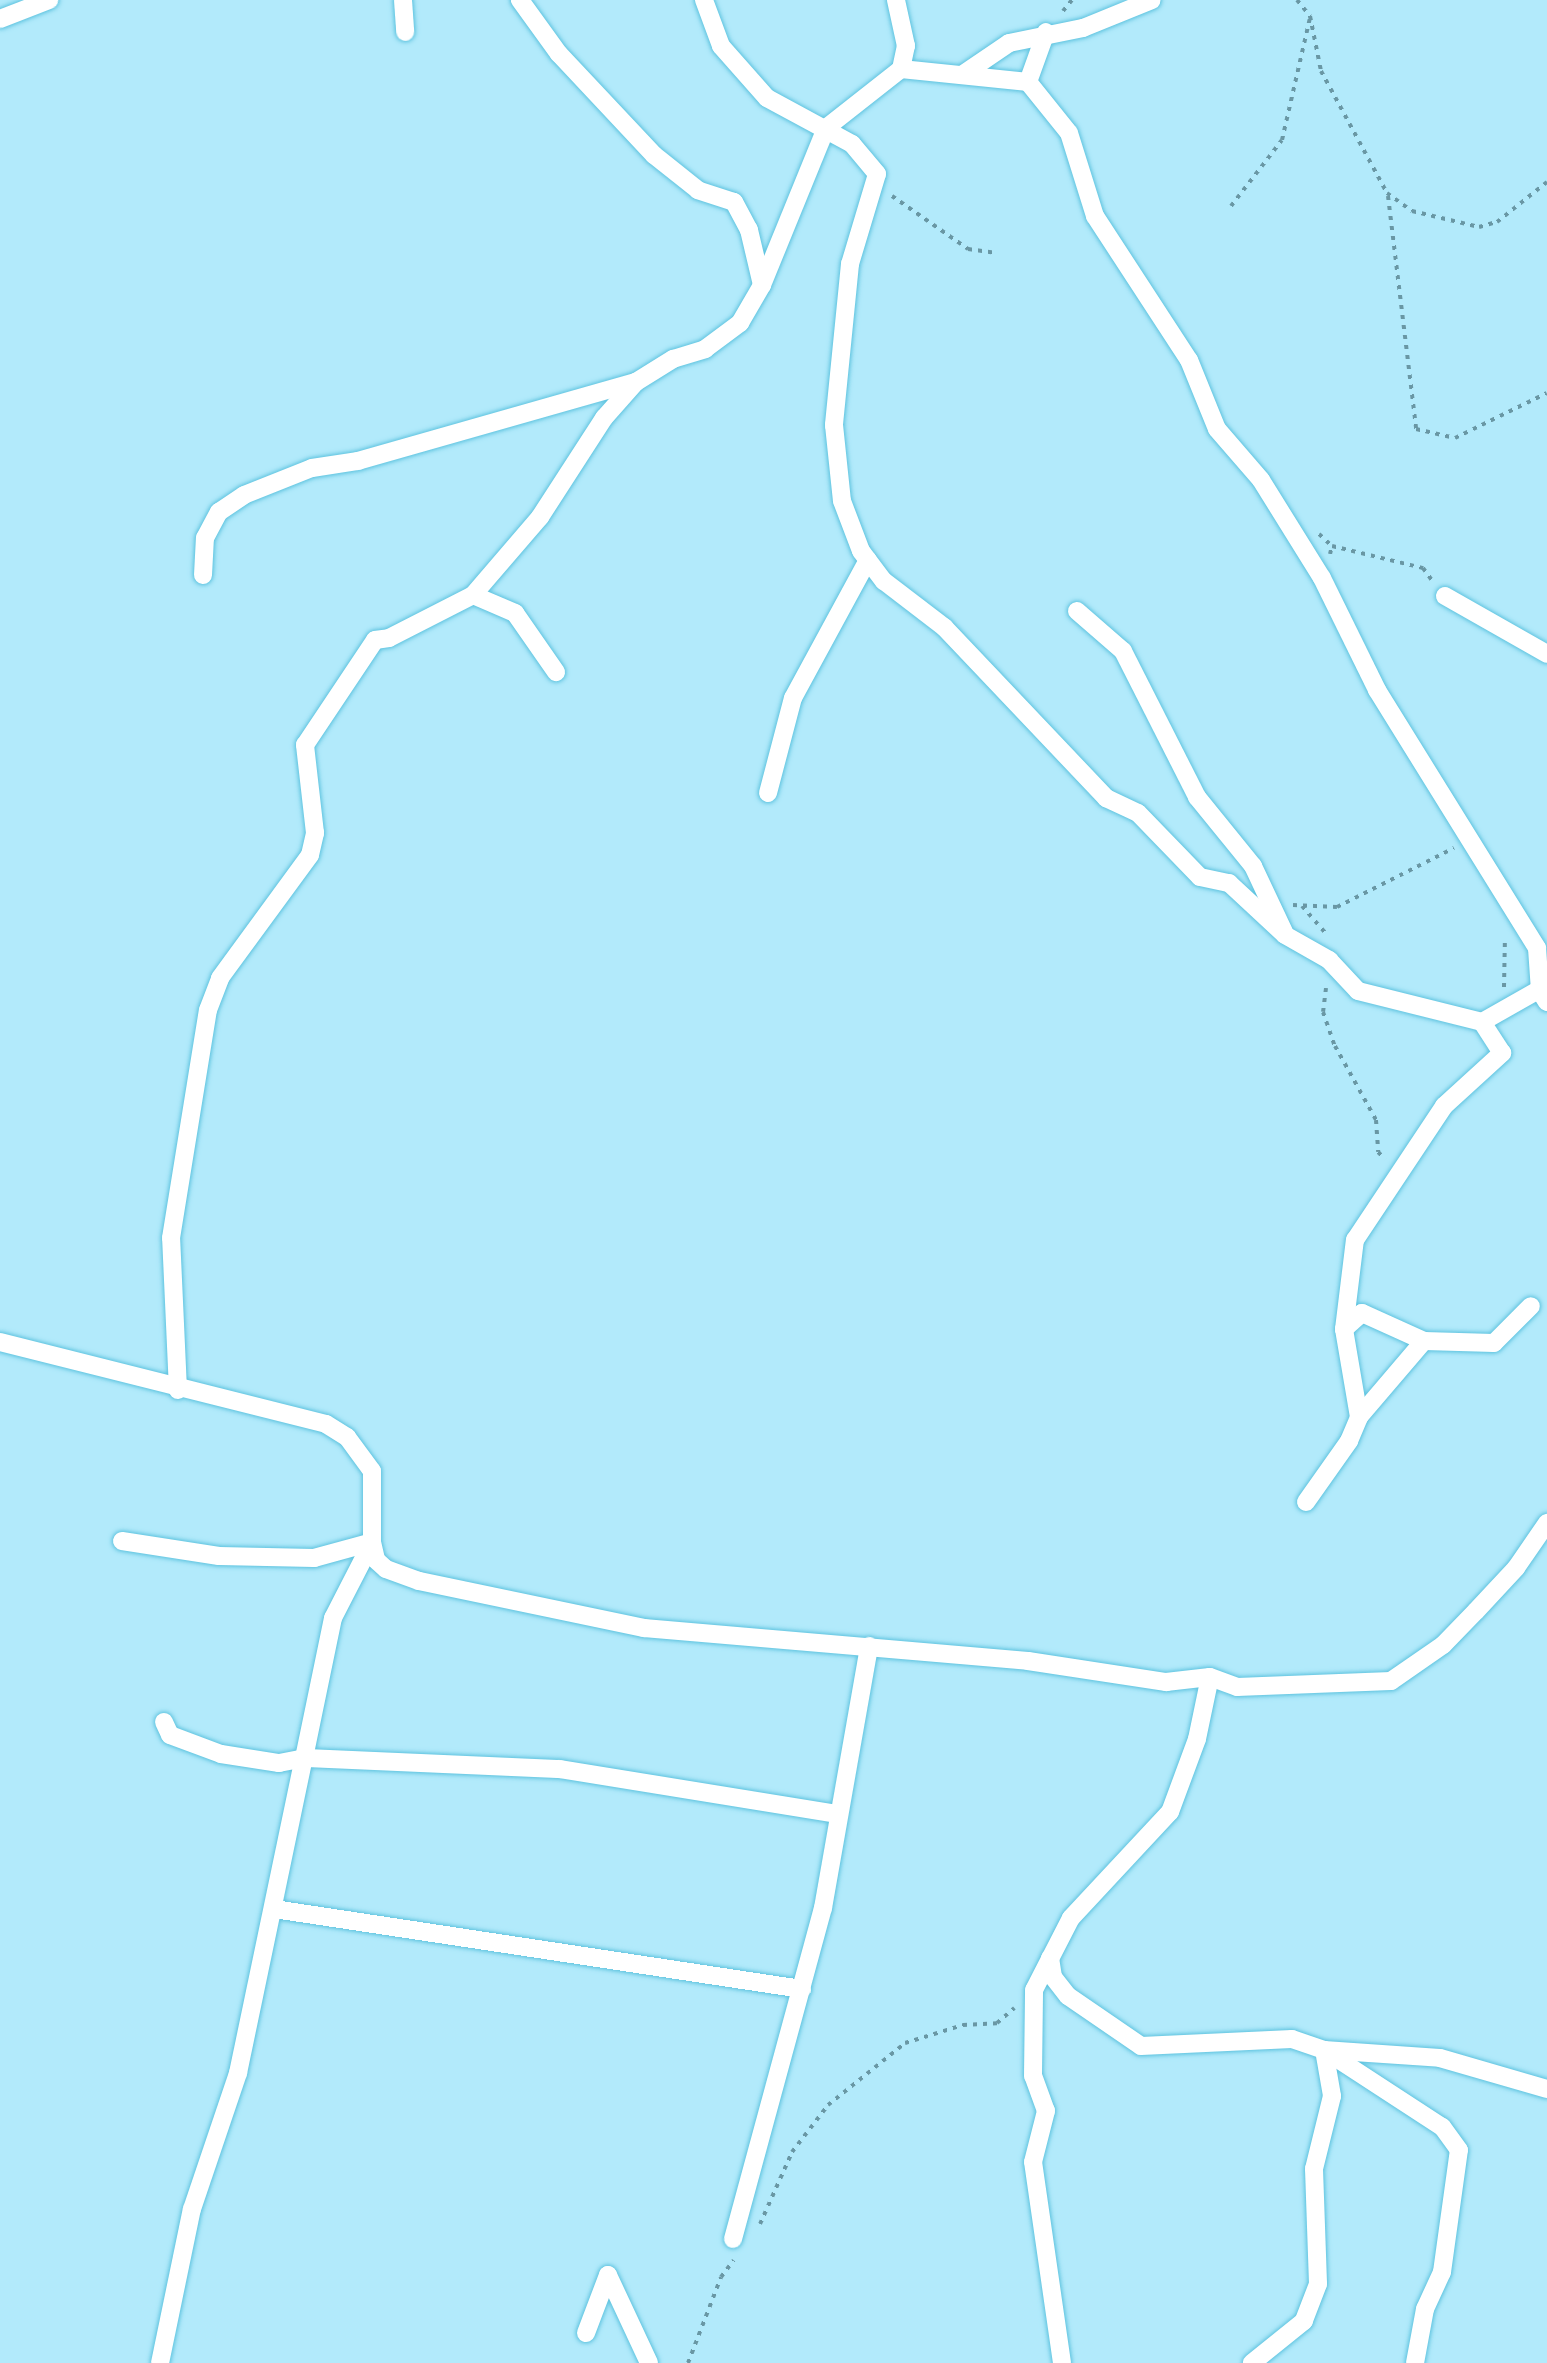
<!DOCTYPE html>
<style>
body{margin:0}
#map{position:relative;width:1547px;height:2363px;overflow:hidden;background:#b2eafb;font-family:Helvetica,sans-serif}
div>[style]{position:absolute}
.path>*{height:4px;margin-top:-2px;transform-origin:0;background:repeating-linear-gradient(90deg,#6997a4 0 4px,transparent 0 10px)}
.roads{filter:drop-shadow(0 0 2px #5ec3df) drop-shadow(0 0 2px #5ec3df)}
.minor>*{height:18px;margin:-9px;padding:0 9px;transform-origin:9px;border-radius:9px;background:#fff}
span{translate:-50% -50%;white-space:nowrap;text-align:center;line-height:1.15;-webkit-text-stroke:8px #b2eafb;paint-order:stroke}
</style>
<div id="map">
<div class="path">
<div style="left:1297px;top:0;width:21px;rotate:51deg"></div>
<div style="left:1310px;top:16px;width:56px;rotate:78.7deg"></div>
<div style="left:1321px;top:71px;width:139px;rotate:61.6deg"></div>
<div style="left:1387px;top:193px;width:31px;rotate:36deg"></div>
<div style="left:1412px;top:211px;width:69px;rotate:13.4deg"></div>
<div style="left:1479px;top:227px;width:19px;rotate:-16deg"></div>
<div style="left:1497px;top:222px;width:64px;rotate:-38.7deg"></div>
<div style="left:1063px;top:11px;width:14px;rotate:-51deg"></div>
<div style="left:892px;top:196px;width:93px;rotate:34.9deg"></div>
<div style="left:968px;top:249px;width:27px;rotate:8deg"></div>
<div style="left:1388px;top:196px;width:235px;rotate:83.1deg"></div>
<div style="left:1416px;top:429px;width:40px;rotate:13deg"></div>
<div style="left:1455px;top:438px;width:102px;rotate:-26.1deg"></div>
<div style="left:1231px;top:206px;width:83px;rotate:-52.3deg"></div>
<div style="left:1282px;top:140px;width:125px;rotate:-77.1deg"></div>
<div style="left:1319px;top:534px;width:18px;rotate:43deg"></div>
<div style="left:1330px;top:554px;width:8px;rotate:-76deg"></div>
<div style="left:1332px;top:546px;width:94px;rotate:13.6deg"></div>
<div style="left:1423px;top:568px;width:17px;rotate:54deg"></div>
<div style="left:1293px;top:905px;width:44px;rotate:2.6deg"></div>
<div style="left:1337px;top:907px;width:131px;rotate:-26.8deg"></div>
<div style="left:1302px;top:906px;width:37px;rotate:49deg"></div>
<div style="left:1504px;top:987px;width:50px;rotate:-88.9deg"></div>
<div style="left:1326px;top:988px;width:24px;rotate:97deg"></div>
<div style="left:1323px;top:1012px;width:36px;rotate:71deg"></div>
<div style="left:1335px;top:1046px;width:85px;rotate:61deg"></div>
<div style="left:1376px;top:1120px;width:32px;rotate:86deg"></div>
<div style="left:1378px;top:1152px;width:10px;rotate:45deg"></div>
<div style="left:760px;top:2224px;width:79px;rotate:-66deg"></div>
<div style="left:792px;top:2152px;width:59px;rotate:-52.5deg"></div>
<div style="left:828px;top:2105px;width:99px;rotate:-38.8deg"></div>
<div style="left:905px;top:2043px;width:61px;rotate:-17.2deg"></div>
<div style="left:963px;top:2025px;width:34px;rotate:-3deg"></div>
<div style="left:997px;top:2023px;width:23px;rotate:-41deg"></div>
<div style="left:688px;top:2363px;width:92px;rotate:-69deg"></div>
<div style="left:721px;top:2277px;width:21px;rotate:-53deg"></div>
</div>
<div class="roads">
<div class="minor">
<div style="left:403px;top:0;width:32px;rotate:86deg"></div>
<div style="left:704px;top:0;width:49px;rotate:69.7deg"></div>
<div style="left:721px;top:46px;width:69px;rotate:48.5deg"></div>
<div style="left:767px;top:98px;width:97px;rotate:28.4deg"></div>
<div style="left:852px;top:144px;width:39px;rotate:50deg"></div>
<div style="left:877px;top:174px;width:94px;rotate:106.7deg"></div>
<div style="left:850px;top:264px;width:162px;rotate:95.7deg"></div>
<div style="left:834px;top:425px;width:76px;rotate:84deg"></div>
<div style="left:842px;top:501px;width:53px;rotate:69.2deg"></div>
<div style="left:861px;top:551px;width:38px;rotate:53deg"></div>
<div style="left:884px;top:581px;width:76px;rotate:37.5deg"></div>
<div style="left:944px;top:627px;width:236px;rotate:46.5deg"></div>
<div style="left:1106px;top:798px;width:35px;rotate:25deg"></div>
<div style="left:1138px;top:813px;width:89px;rotate:45.9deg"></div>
<div style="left:1200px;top:877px;width:30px;rotate:12deg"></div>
<div style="left:1229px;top:883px;width:76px;rotate:42.9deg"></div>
<div style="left:1285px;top:935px;width:51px;rotate:29.6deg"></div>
<div style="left:1329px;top:960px;width:42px;rotate:46.9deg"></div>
<div style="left:1358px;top:991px;width:128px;rotate:14deg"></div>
<div style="left:1482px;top:1022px;width:75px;rotate:-29.6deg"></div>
<div style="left:0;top:19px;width:53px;rotate:-21.2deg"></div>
<div style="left:901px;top:69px;width:128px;rotate:5.8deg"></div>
<div style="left:1028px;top:82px;width:65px;rotate:51.2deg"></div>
<div style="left:1069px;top:133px;width:87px;rotate:72.6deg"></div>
<div style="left:1095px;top:216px;width:172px;rotate:56.9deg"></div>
<div style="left:1189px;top:360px;width:74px;rotate:67.9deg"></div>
<div style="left:1217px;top:429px;width:67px;rotate:49.2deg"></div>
<div style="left:1261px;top:480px;width:115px;rotate:58.1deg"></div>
<div style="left:1322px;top:578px;width:125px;rotate:63.8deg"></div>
<div style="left:1377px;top:690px;width:304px;rotate:58.2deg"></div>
<div style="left:1537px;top:948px;width:43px;rotate:86deg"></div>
<div style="left:1540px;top:991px;width:13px;rotate:58deg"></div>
<div style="left:962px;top:75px;width:57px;rotate:-34.2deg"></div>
<div style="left:1009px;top:43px;width:76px;rotate:-11.5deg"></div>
<div style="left:1083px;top:28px;width:74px;rotate:-22.1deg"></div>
<div style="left:1028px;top:82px;width:53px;rotate:-70.2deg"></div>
<div style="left:762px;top:285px;width:170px;rotate:-67.8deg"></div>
<div style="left:826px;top:128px;width:95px;rotate:-38.2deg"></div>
<div style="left:901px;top:69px;width:24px;rotate:-78deg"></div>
<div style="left:906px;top:46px;width:47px;rotate:-102.3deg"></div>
<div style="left:203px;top:575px;width:37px;rotate:-87deg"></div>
<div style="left:205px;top:538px;width:30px;rotate:-62deg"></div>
<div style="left:219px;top:512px;width:30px;rotate:-34deg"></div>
<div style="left:244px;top:495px;width:73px;rotate:-21.7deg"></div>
<div style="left:312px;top:468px;width:47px;rotate:-8.7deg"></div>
<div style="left:358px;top:461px;width:289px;rotate:-15.9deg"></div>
<div style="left:473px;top:595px;width:46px;rotate:23.2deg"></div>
<div style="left:515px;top:613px;width:72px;rotate:55.2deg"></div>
<div style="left:1445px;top:596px;width:117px;rotate:29.6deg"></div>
<div style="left:1077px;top:611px;width:61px;rotate:41deg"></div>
<div style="left:1123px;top:651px;width:164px;rotate:63.1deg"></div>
<div style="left:1197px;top:797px;width:89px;rotate:50.9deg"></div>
<div style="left:1253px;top:866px;width:73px;rotate:64.8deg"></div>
<div style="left:768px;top:793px;width:98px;rotate:-75.3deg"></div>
<div style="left:793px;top:698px;width:157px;rotate:-61.5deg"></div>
<div style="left:1344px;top:1329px;width:24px;rotate:-42deg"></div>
<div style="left:1362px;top:1313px;width:68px;rotate:24.3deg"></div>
<div style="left:0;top:1342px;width:336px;rotate:14.1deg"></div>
<div style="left:326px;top:1424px;width:25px;rotate:32deg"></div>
<div style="left:347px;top:1437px;width:42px;rotate:53.7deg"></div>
<div style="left:372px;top:1471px;width:71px;rotate:90deg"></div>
<div style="left:372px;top:1542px;width:18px;rotate:77deg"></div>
<div style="left:376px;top:1560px;width:13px;rotate:42deg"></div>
<div style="left:386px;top:1569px;width:35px;rotate:20deg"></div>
<div style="left:419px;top:1581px;width:230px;rotate:11.8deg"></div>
<div style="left:644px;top:1628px;width:385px;rotate:4.9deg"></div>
<div style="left:1028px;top:1661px;width:140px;rotate:8.7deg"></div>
<div style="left:1166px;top:1682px;width:44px;rotate:-6.5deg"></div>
<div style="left:1210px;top:1677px;width:29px;rotate:20deg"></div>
<div style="left:1237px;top:1687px;width:154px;rotate:-2.2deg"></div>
<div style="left:1391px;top:1681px;width:63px;rotate:-34.7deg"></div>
<div style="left:1443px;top:1645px;width:47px;rotate:-45.9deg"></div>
<div style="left:1476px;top:1611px;width:59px;rotate:-47.1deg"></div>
<div style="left:1516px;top:1568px;width:55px;rotate:-55.4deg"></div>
<div style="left:178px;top:1390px;width:152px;rotate:-92.6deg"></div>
<div style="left:171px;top:1238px;width:231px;rotate:-80.8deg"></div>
<div style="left:208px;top:1010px;width:34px;rotate:-69deg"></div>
<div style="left:220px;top:978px;width:152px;rotate:-53.8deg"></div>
<div style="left:310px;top:855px;width:23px;rotate:-77deg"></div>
<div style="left:315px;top:833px;width:89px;rotate:-96.5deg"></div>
<div style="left:305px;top:745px;width:126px;rotate:-56.3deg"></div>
<div style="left:375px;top:640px;width:14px;rotate:-8deg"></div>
<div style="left:389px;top:638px;width:94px;rotate:-27.1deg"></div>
<div style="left:473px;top:595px;width:103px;rotate:-49.3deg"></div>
<div style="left:540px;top:517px;width:118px;rotate:-57.1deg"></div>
<div style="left:604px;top:418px;width:48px;rotate:-48.4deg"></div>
<div style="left:636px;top:382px;width:44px;rotate:-31.9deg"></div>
<div style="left:673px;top:359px;width:34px;rotate:-17deg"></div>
<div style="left:705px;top:349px;width:44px;rotate:-36.6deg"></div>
<div style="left:740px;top:323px;width:44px;rotate:-59.9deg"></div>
<div style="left:762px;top:285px;width:57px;rotate:-103.3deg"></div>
<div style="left:749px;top:230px;width:32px;rotate:-118deg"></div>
<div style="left:734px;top:202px;width:38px;rotate:-162deg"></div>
<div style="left:698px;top:190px;width:56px;rotate:-141.5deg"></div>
<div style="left:654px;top:155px;width:139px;rotate:-133.2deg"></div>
<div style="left:559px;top:54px;width:67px;rotate:-125.8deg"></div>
<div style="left:1359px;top:1417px;width:89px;rotate:-99.7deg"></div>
<div style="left:1344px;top:1329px;width:90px;rotate:-83deg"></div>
<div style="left:1355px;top:1240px;width:161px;rotate:-56.4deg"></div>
<div style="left:1444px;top:1106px;width:79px;rotate:-42.4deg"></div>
<div style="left:1502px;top:1053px;width:37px;rotate:-123deg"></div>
<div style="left:1306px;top:1502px;width:75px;rotate:-54.8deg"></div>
<div style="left:1349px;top:1441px;width:26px;rotate:-67deg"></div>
<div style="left:1359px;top:1417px;width:100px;rotate:-49.5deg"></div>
<div style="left:1424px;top:1341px;width:70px;rotate:1.6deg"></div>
<div style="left:1494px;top:1343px;width:52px;rotate:-45deg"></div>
<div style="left:122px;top:1541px;width:98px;rotate:8.8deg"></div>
<div style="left:219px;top:1556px;width:95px;rotate:1.2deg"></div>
<div style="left:314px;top:1558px;width:60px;rotate:-15.4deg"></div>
<div style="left:164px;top:1722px;width:14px;rotate:65deg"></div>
<div style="left:170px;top:1735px;width:54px;rotate:20.4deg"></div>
<div style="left:221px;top:1754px;width:59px;rotate:8.8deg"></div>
<div style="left:279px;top:1763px;width:25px;rotate:-11deg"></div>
<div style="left:304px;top:1758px;width:143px;rotate:-78.3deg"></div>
<div style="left:333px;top:1618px;width:85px;rotate:-62.8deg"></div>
<div style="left:274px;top:1909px;width:534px;rotate:8.62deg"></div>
<div style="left:1050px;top:1958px;width:19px;rotate:81deg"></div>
<div style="left:1053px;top:1977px;width:24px;rotate:52deg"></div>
<div style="left:1068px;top:1996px;width:88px;rotate:34.4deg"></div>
<div style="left:1141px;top:2046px;width:151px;rotate:-2.7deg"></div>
<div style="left:1292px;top:2039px;width:34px;rotate:19deg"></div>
<div style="left:1324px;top:2050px;width:47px;rotate:80.1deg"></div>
<div style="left:1332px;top:2096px;width:75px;rotate:103.9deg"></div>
<div style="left:1314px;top:2169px;width:115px;rotate:88deg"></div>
<div style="left:1318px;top:2284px;width:40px;rotate:111deg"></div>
<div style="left:1304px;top:2321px;width:67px;rotate:141.1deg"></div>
<div style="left:733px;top:2239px;width:343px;rotate:-74.8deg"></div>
<div style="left:823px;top:1908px;width:266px;rotate:-80deg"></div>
<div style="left:586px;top:2333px;width:62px;rotate:-69.2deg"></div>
<div style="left:608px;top:2275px;width:97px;rotate:65deg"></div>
<div style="left:160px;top:2363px;width:157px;rotate:-78.3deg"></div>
<div style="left:192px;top:2209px;width:144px;rotate:-71.3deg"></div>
<div style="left:238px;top:2073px;width:322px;rotate:-78.2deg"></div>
<div style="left:304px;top:1758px;width:256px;rotate:2.5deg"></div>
<div style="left:560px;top:1769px;width:282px;rotate:9.2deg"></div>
<div style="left:1062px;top:2363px;width:203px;rotate:-98.2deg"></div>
<div style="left:1033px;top:2162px;width:53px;rotate:-75.7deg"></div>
<div style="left:1046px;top:2111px;width:37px;rotate:-110deg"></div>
<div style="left:1033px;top:2076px;width:86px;rotate:-89.3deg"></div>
<div style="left:1034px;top:1990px;width:81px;rotate:-62.8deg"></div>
<div style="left:1071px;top:1918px;width:145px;rotate:-47deg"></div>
<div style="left:1170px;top:1812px;width:78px;rotate:-69.7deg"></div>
<div style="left:1197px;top:1739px;width:63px;rotate:-78.2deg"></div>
<div style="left:1415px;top:2363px;width:55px;rotate:-79.5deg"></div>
<div style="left:1425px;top:2309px;width:41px;rotate:-65.3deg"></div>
<div style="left:1442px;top:2272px;width:123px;rotate:-82.1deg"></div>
<div style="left:1459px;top:2150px;width:29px;rotate:-126deg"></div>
<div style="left:1442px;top:2127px;width:141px;rotate:-146.9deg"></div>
<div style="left:1324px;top:2050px;width:116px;rotate:3.9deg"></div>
<div style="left:1440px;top:2058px;width:111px;rotate:16.2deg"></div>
</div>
</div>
</div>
